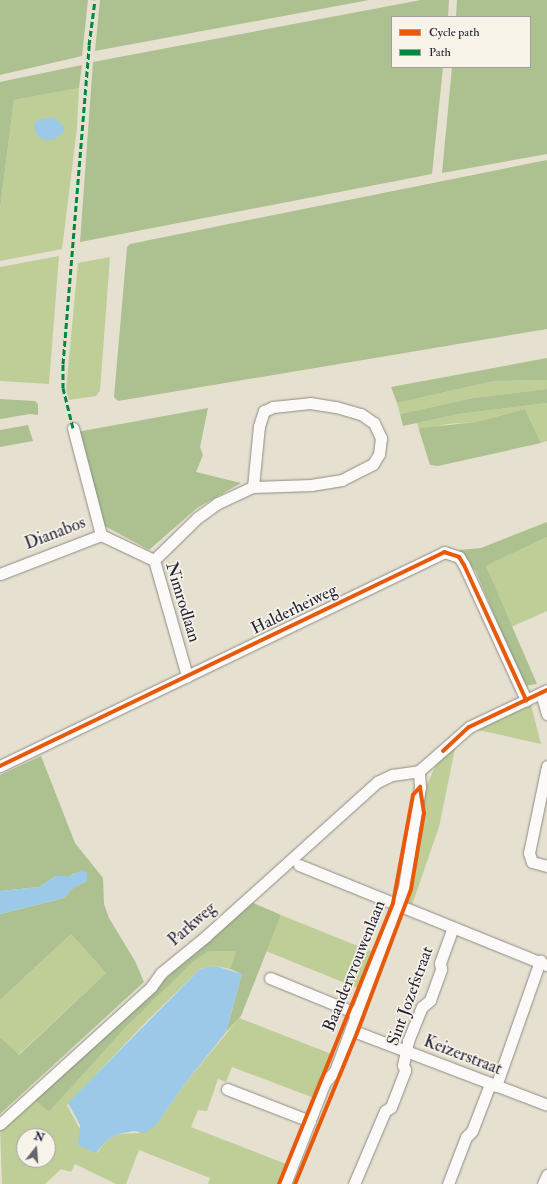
<!DOCTYPE html>
<style>
body{margin:0}
#map{position:relative;width:547px;height:1184px;overflow:hidden;background:#e5e0d0;font-family:"IM FELL Double Pica",serif}
div>[style]{position:absolute}
.green>*{inset:0;background:#bfce96;transform-origin:0 0}
.forest>*{inset:0;background:#adc090}
.water>*{inset:0;background:#9bc9e7}
.roads{filter:drop-shadow(0 0 1px #8d8b86) drop-shadow(0 0 1px #8d8b86)}
.minor>*{height:11px;margin:-5.5px;padding:0 5.5px;transform-origin:5.5px;border-radius:5.5px;background:#fbfaf8}
.quiet>*{height:3px;margin-top:-1.5px;transform-origin:0;background:repeating-linear-gradient(90deg,#00873e 0 6px,transparent 0 9px)}
.cycleway>*{height:4px;margin:-2px;padding:0 2px;transform-origin:2px;border-radius:2px;background:#e8590c}
span{translate:-50% -50%;white-space:nowrap;text-align:center;line-height:1.15;-webkit-text-stroke:3.5px #f7f3e8;paint-order:stroke}
.street-label{font-size:17px;color:#22223b}
.legend{position:absolute;left:391px;top:16px;width:140px;height:52px;box-sizing:border-box;background:#f7f3e8;border:1px solid #a29fa3;margin:0;padding:5px 7px;list-style:none;font-size:12px;color:#22223b}
.legend li{display:flex;align-items:center;gap:8px;height:20px}
.legend b{width:20px;border:1px solid #a29fa3}
.north{position:absolute;left:16px;top:1128px;width:40px;height:40px;box-sizing:border-box;background:#f7f3e8;border:1px solid #a29fa3;border-radius:50%;rotate:17deg;font-size:11px;font-weight:700;line-height:16px;text-align:center;color:#22223b}
.north::after{content:'';display:block;margin:auto;width:14px;height:18px;background:#66646f;clip-path:polygon(50% 0,100% 100%,50% 72%,0 100%)}
</style>
<div id="map">
<div class="green">
<div style="clip-path:polygon(79px 88px,77px 128px,62px 249px,0 261px,0 209px,14px 100px)"></div>
<div style="clip-path:polygon(59px 256px,49px 384px,0 381px,0 267px)"></div>
<div style="clip-path:polygon(110px 257px,100px 391px,96px 396px,69px 400px,66px 390px,78px 263px)"></div>
<div style="clip-path:polygon(547px 380px,547px 389px,473px 398px,400px 414px,397px 403px,494px 381px)"></div>
<div style="clip-path:polygon(547px 403px,547px 441px,541px 443px,525px 409px,476px 422px,448px 424px,419px 430px,417px 423px,459px 414px)"></div>
<div style="clip-path:polygon(547px 537px,547px 611px,511px 627px,486px 566px)"></div>
<div style="clip-path:polygon(531px 705px,541px 744px,478px 730px,503px 718px)"></div>
<div style="clip-path:polygon(457px 739px,439px 827px,412px 905px,404px 901px,424px 791px,441px 754px)"></div>
<div style="left:281px;top:915px;width:101px;height:39px;rotate:22deg"></div>
<div style="clip-path:polygon(71px 934px,106px 973px,18px 1055px,0 1037px,0 1000px)"></div>
<div style="clip-path:polygon(evenodd,218px 950px,236px 951px,230px 969px,215px 966px,200px 969px,145px 1023px,67px 1105px,81px 1131px,97px 1153px,106px 1141px,118px 1134px,139px 1133px,157px 1124px,183px 1086px,239px 1018px,334px 1055px,317px 1099px,232px 1067px,226px 1082px,218px 1079px,207px 1111px,198px 1110px,191px 1127px,291px 1166px,284px 1184px,208px 1184px,210px 1178px,139px 1150px,126px 1184px,116px 1184px,75px 1164px,71px 1172px,61px 1169px,45px 1184px,2px 1184px,0 1126px,32px 1098px,49px 1112px,126px 1027px,193px 962px,209px 951px,218px 950px,24px 1136px,48px 1136px,48px 1160px,24px 1160px,24px 1136px)"></div>
</div>
<div class="forest">
<div style="clip-path:polygon(0 0,88px 0,82px 56px,0 75px)"></div>
<div style="clip-path:polygon(100px 0,369px 0,95px 51px)"></div>
<div style="clip-path:polygon(421px 0,449px 0,448px 17px,392px 17px,392px 67px,443px 67px,432px 174px,80px 242px,93px 62px)"></div>
<div style="clip-path:polygon(457px 0,547px 0,547px 154px,442px 173px,452px 67px,530px 67px,530px 17px,456px 17px)"></div>
<div style="clip-path:polygon(82px 65px,79px 88px,14px 100px,0 209px,0 82px)"></div>
<div style="clip-path:polygon(547px 160px,547px 329px,118px 401px,114px 397px,127px 247px,130px 244px)"></div>
<div style="clip-path:polygon(547px 358px,547px 380px,494px 381px,397px 403px,391px 387px)"></div>
<div style="clip-path:polygon(547px 389px,547px 403px,459px 414px,403px 426px,400px 414px,473px 398px)"></div>
<div style="clip-path:polygon(0 399px,35px 401px,38px 404px,38px 415px,30px 414px,0 419px)"></div>
<div style="clip-path:polygon(208px 408px,200px 447px,203px 455px,196px 472px,241px 483px,197px 508px,149px 550px,101px 524px,77px 432px)"></div>
<div style="clip-path:polygon(525px 409px,541px 443px,438px 466px,430px 465px,419px 430px,421px 428px,476px 422px)"></div>
<div style="clip-path:polygon(28px 425px,33px 441px,0 447px,0 430px)"></div>
<div style="clip-path:polygon(547px 522px,547px 537px,486px 566px,537px 684px,524px 686px,476px 572px,459px 550px,481px 548px)"></div>
<div style="clip-path:polygon(41px 756px,75px 843px,103px 878px,104px 904px,109px 918px,135px 961px,144px 982px,0 1114px,0 1037px,19px 1055px,106px 973px,71px 934px,0 1000px,0 914px,64px 898px,73px 888px,87px 881px,75px 873px,70px 876px,56px 876px,39px 887px,0 891px,0 775px)"></div>
<div style="clip-path:polygon(251px 902px,281px 915px,241px 1016px,226px 1032px,242px 974px,230px 969px,236px 951px,209px 951px,193px 962px,126px 1027px,49px 1112px,32px 1098px)"></div>
</div>
<div class="water">
<div style="clip-path:polygon(54px 117px,64px 127px,64px 132px,53px 140px,44px 140px,36px 134px,34px 124px,38px 120px)"></div>
<div style="clip-path:polygon(80px 871px,87px 872px,87px 881px,73px 888px,64px 898px,0 914px,0 891px,39px 887px,56px 876px,70px 876px)"></div>
<div style="clip-path:polygon(215px 966px,242px 974px,226px 1032px,183px 1086px,157px 1124px,145px 1133px,134px 1131px,118px 1134px,106px 1141px,96px 1153px,78px 1145px,80px 1125px,68px 1103px,200px 969px)"></div>
</div>
<div class="roads">
<div class="minor">
<div style="left:73px;top:428px;width:111px;rotate:75.3deg"></div>
<div style="left:101px;top:535px;width:59px;rotate:25.3deg"></div>
<div style="left:154px;top:560px;width:121px;rotate:74.1deg"></div>
<div style="left:154px;top:560px;width:60px;rotate:-44.3deg"></div>
<div style="left:197px;top:518px;width:26px;rotate:-36deg"></div>
<div style="left:218px;top:503px;width:38px;rotate:-25deg"></div>
<div style="left:253px;top:487px;width:61px;rotate:-84.4deg"></div>
<div style="left:259px;top:426px;width:16px;rotate:-72deg"></div>
<div style="left:264px;top:411px;width:10px;rotate:-24deg"></div>
<div style="left:273px;top:407px;width:37px;rotate:-6deg"></div>
<div style="left:310px;top:403px;width:26px;rotate:9deg"></div>
<div style="left:336px;top:407px;width:26px;rotate:16deg"></div>
<div style="left:361px;top:414px;width:16px;rotate:35deg"></div>
<div style="left:374px;top:423px;width:17px;rotate:65deg"></div>
<div style="left:381px;top:438px;width:16px;rotate:97deg"></div>
<div style="left:379px;top:454px;width:12px;rotate:121deg"></div>
<div style="left:373px;top:464px;width:35px;rotate:153deg"></div>
<div style="left:342px;top:480px;width:30px;rotate:171deg"></div>
<div style="left:312px;top:485px;width:59px;rotate:178.1deg"></div>
<div style="left:0;top:574px;width:108px;rotate:-21.1deg"></div>
<div style="left:541px;top:693px;width:22px;rotate:74deg"></div>
<div style="left:0;top:766px;width:493px;rotate:-25.7deg"></div>
<div style="left:444px;top:552px;width:16px;rotate:18deg"></div>
<div style="left:459px;top:557px;width:9px;rotate:58deg"></div>
<div style="left:464px;top:565px;width:149px;rotate:65.3deg"></div>
<div style="left:547px;top:766px;width:89px;rotate:101.7deg"></div>
<div style="left:529px;top:853px;width:9px;rotate:72deg"></div>
<div style="left:532px;top:862px;width:16px;rotate:15deg"></div>
<div style="left:299px;top:865px;width:267px;rotate:22deg"></div>
<div style="left:270px;top:978px;width:95px;rotate:22.2deg"></div>
<div style="left:351px;top:1030px;width:210px;rotate:20.9deg"></div>
<div style="left:496px;top:1086px;width:133px;rotate:-70.6deg"></div>
<div style="left:227px;top:1089px;width:89px;rotate:21.1deg"></div>
<div style="left:0;top:1124px;width:204px;rotate:-42.2deg"></div>
<div style="left:151px;top:987px;width:17px;rotate:-54deg"></div>
<div style="left:161px;top:973px;width:57px;rotate:-39.3deg"></div>
<div style="left:205px;top:937px;width:232px;rotate:-42deg"></div>
<div style="left:377px;top:782px;width:17px;rotate:-25deg"></div>
<div style="left:392px;top:775px;width:27px;rotate:-8deg"></div>
<div style="left:419px;top:771px;width:67px;rotate:-41.3deg"></div>
<div style="left:469px;top:727px;width:86px;rotate:-25.4deg"></div>
<div style="left:285px;top:1184px;width:110px;rotate:-68.6deg"></div>
<div style="left:325px;top:1082px;width:15px;rotate:-48deg"></div>
<div style="left:335px;top:1071px;width:197px;rotate:-69.4deg"></div>
<div style="left:404px;top:887px;width:101px;rotate:-80.9deg"></div>
<div style="left:420px;top:787px;width:16px;rotate:-94deg"></div>
<div style="left:354px;top:1184px;width:79px;rotate:-67deg"></div>
<div style="left:385px;top:1111px;width:7px;rotate:-34deg"></div>
<div style="left:391px;top:1107px;width:40px;rotate:-69deg"></div>
<div style="left:405px;top:1070px;width:5px;rotate:-112deg"></div>
<div style="left:403px;top:1065px;width:25px;rotate:-78deg"></div>
<div style="left:408px;top:1041px;width:37px;rotate:-68deg"></div>
<div style="left:422px;top:1007px;width:11px;rotate:-41deg"></div>
<div style="left:430px;top:1000px;width:33px;rotate:-70deg"></div>
<div style="left:441px;top:969px;width:6px;rotate:-99deg"></div>
<div style="left:440px;top:963px;width:37px;rotate:-70deg"></div>
<div style="left:448px;top:1184px;width:50px;rotate:-69deg"></div>
<div style="left:466px;top:1137px;width:8px;rotate:-45deg"></div>
<div style="left:472px;top:1131px;width:50px;rotate:-69deg"></div>
<div style="left:543px;top:1184px;width:10px;rotate:-66deg"></div>
</div>
</div>
<div class="quiet">
<div style="left:73px;top:428px;width:41px;rotate:-104deg"></div>
<div style="left:63px;top:388px;width:24px;rotate:-90deg"></div>
<div style="left:63px;top:364px;width:320px;rotate:-85.3deg"></div>
<div style="left:89px;top:45px;width:45px;rotate:-82.4deg"></div>
</div>
<div class="cycleway">
<div style="left:443px;top:751px;width:35px;rotate:-43deg"></div>
<div style="left:469px;top:727px;width:86px;rotate:-25.4deg"></div>
<div style="left:0;top:766px;width:493px;rotate:-25.7deg"></div>
<div style="left:444px;top:552px;width:16px;rotate:18deg"></div>
<div style="left:459px;top:557px;width:9px;rotate:58deg"></div>
<div style="left:464px;top:565px;width:149px;rotate:65.3deg"></div>
<div style="left:279px;top:1184px;width:303px;rotate:-67.9deg"></div>
<div style="left:393px;top:903px;width:110px;rotate:-79.5deg"></div>
<div style="left:413px;top:795px;width:11px;rotate:-49deg"></div>
<div style="left:295px;top:1184px;width:163px;rotate:-67.7deg"></div>
<div style="left:357px;top:1033px;width:154px;rotate:-69.4deg"></div>
<div style="left:411px;top:889px;width:77px;rotate:-80.3deg"></div>
<div style="left:424px;top:813px;width:26px;rotate:-99deg"></div>
</div>
<div class="street-label">
<span style="left:55px;top:533px;rotate:-21deg">Dianabos</span>
<span style="left:183px;top:602px;rotate:73deg">Nimrodlaan</span>
<span style="left:294px;top:609px;rotate:-26deg">Halderheiweg</span>
<span style="left:192px;top:924px;rotate:-41deg">Parkweg</span>
<span style="left:354px;top:966px;rotate:-68deg">Baandervrouwenlaan</span>
<span style="left:410px;top:996px;rotate:-70deg">Sint Jozefstraat</span>
<span style="left:463px;top:1055px;rotate:21deg">Keizerstraat</span>
</div>
<ul class="legend">
<li><b style="height:5px;background:#e8590c"></b>Cycle path</li>
<li><b style="height:5px;background:#00873e"></b>Path</li>
</ul>
<div class="north">N</div>
</div>
